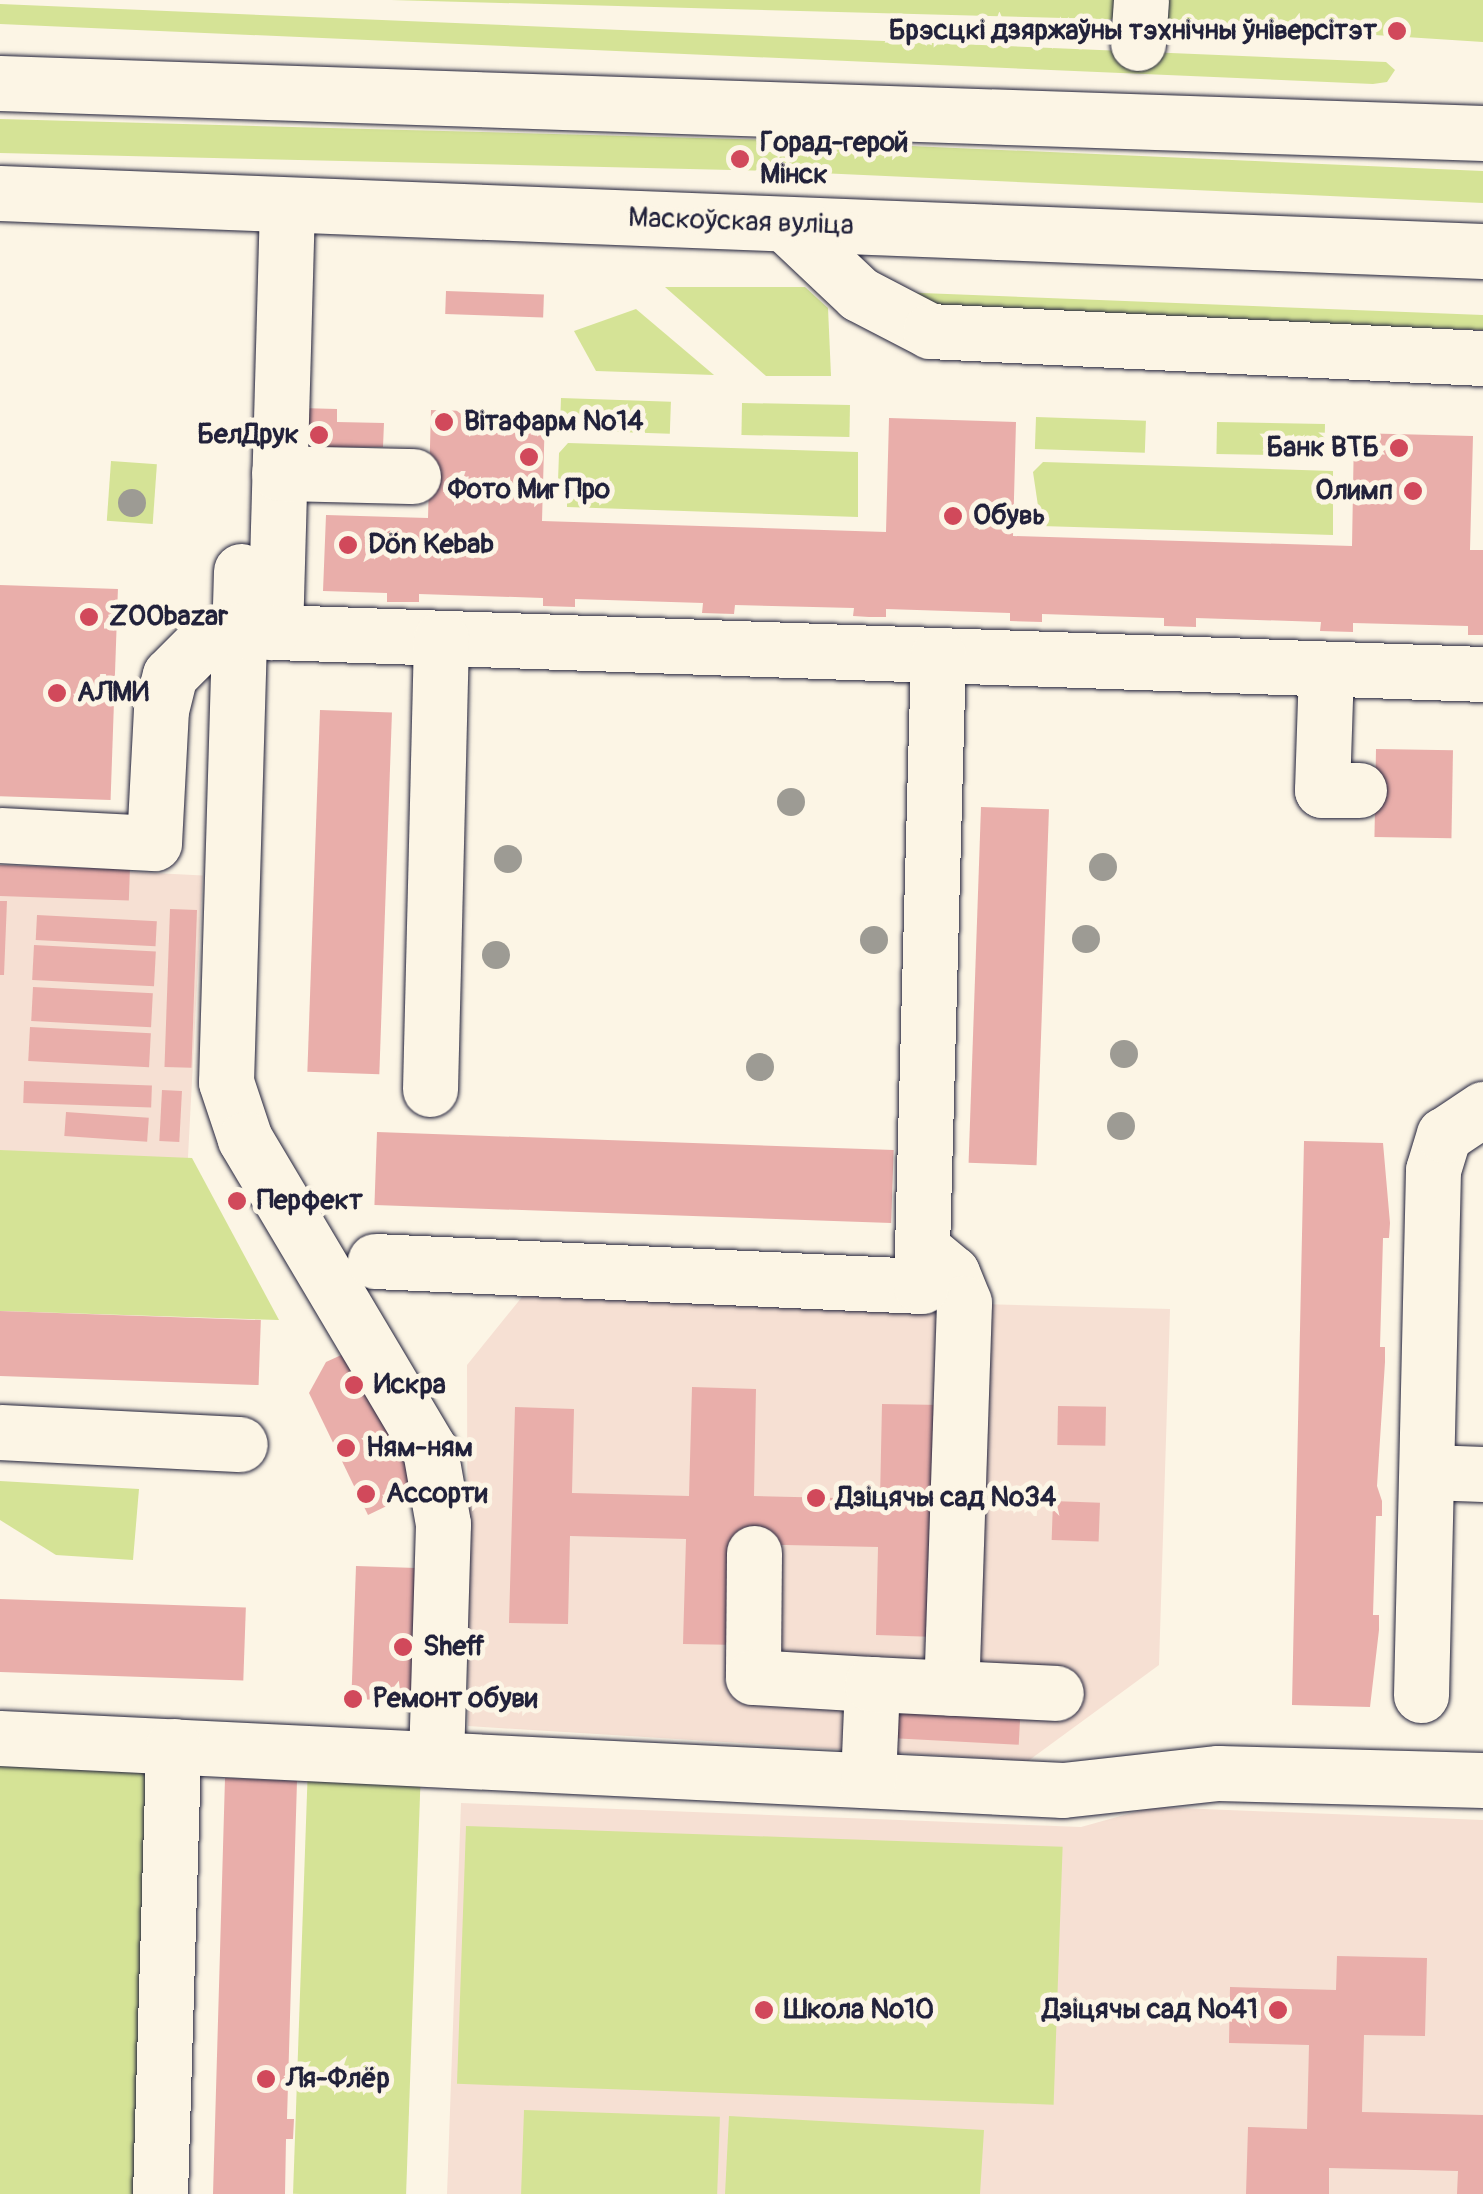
<!DOCTYPE html>
<meta charset="utf-8">
<style>
body{margin:0}
#map{position:relative;width:1483px;height:2194px;overflow:hidden;background:#fcf5e5;font-family:Pangolin,sans-serif}
div>[style]{position:absolute}
.built>*{inset:0;background:#f6e0d3;transform-origin:0 0}
.green>*{inset:0;background:#d5e396;transform-origin:0 0}
.building>*{inset:0;background:#e9aeaa;transform-origin:0 0}
.roads{filter:drop-shadow(0 0 2px #22223b) drop-shadow(0 0 2px #22223b)}
.minor>*{height:55px;margin:-27.5px;padding:0 27.5px;transform-origin:27.5px;border-radius:27.5px;background:#fcf5e5}
.major>*{height:55px;margin:-27.5px;padding:0 27.5px;transform-origin:27.5px;border-radius:27.5px;background:#fcf5e5}
.trees>*{width:28px;height:28px;margin:-14px;border-radius:50%;background:#9d9b94}
.dots>*{width:28px;height:28px;translate:-50% -50%;box-sizing:border-box;border:5px solid #fcf5e5;border-radius:50%}
span{translate:-50% -50%;white-space:nowrap;text-align:center;line-height:1.15;-webkit-text-stroke:10px #fcf5e5;paint-order:stroke}
.poi-label{font-size:28px;color:#22223b;font-weight:700}
.right{translate:-100% -50%;text-align:right}
.left{translate:0 -50%;text-align:left}
.street-label{font-size:28px;color:#22223b}
</style>
<div id="map">
<div class="built">
<div style="left:0;top:865px;width:203px;height:285px;rotate:3deg"></div>
<div style="clip-path:polygon(526px 1292px,1170px 1309px,1159px 1665px,1028px 1761px,468px 1726px,467px 1365px)"></div>
<div style="clip-path:polygon(461px 1803px,1081px 1827px,1153px 1807px,1483px 1820px,1483px 2194px,447px 2194px)"></div>
</div>
<div class="green">
<div style="clip-path:polygon(391px 0,1483px 0,1483px 42px,1140px 20px)"></div>
<div style="clip-path:polygon(0 4px,1386px 62px,1395px 70px,1387px 82px,1373px 84px,0 24px)"></div>
<div style="clip-path:polygon(0 119px,774px 140px,1483px 171px,1483px 203px,775px 171px,0 153px)"></div>
<div style="clip-path:polygon(665px 287px,805px 287px,828px 308px,831px 376px,766px 376px)"></div>
<div style="clip-path:polygon(896px 292px,1483px 315px,1483px 330px,898px 311px)"></div>
<div style="clip-path:polygon(636px 309px,714px 375px,596px 371px,574px 331px)"></div>
<div style="left:561px;top:398px;width:110px;height:32px;rotate:2deg"></div>
<div style="left:742px;top:403px;width:108px;height:32px;rotate:1deg"></div>
<div style="left:1036px;top:417px;width:110px;height:32px;rotate:2deg"></div>
<div style="left:1217px;top:422px;width:108px;height:32px;rotate:1deg"></div>
<div style="clip-path:polygon(568px 443px,858px 452px,858px 517px,567px 507px,567px 490px,558px 481px,559px 453px)"></div>
<div style="left:111px;top:461px;width:46px;height:60px;rotate:4deg"></div>
<div style="clip-path:polygon(1043px 462px,1333px 471px,1333px 535px,1041px 526px,1033px 472px)"></div>
<div style="clip-path:polygon(0 1150px,192px 1158px,279px 1320px,0 1311px)"></div>
<div style="clip-path:polygon(0 1481px,139px 1489px,133px 1560px,56px 1555px,0 1520px)"></div>
<div style="left:0;top:1754px;width:159px;height:440px;rotate:3deg"></div>
<div style="left:308px;top:1765px;width:113px;height:429px;rotate:2deg"></div>
<div style="left:466px;top:1826px;width:597px;height:258px;rotate:2deg"></div>
<div style="left:524px;top:2110px;width:196px;height:84px;rotate:2deg"></div>
<div style="clip-path:polygon(729px 2116px,984px 2130px,980px 2194px,725px 2194px)"></div>
</div>
<div class="building">
<div style="left:446px;top:291px;width:98px;height:23px;rotate:2deg"></div>
<div style="clip-path:polygon(300px 408px,337px 409px,337px 422px,384px 423px,383px 447px,301px 447px)"></div>
<div style="clip-path:polygon(431px 410px,545px 413px,542px 521px,886px 532px,889px 418px,1016px 422px,1013px 536px,1352px 546px,1354px 433px,1473px 436px,1470px 550px,1483px 550px,1483px 635px,1468px 635px,1468px 626px,1353px 623px,1353px 632px,1320px 631px,1321px 622px,1196px 618px,1196px 627px,1164px 626px,1164px 618px,1042px 614px,1042px 622px,1010px 621px,1010px 613px,886px 609px,886px 617px,869px 617px,853px 616px,854px 608px,735px 605px,734px 614px,702px 613px,703px 603px,575px 599px,575px 607px,543px 606px,543px 598px,419px 594px,419px 602px,387px 602px,387px 593px,323px 591px,326px 515px,428px 518px)"></div>
<div style="left:0;top:585px;width:118px;height:211px;rotate:2deg"></div>
<div style="left:320px;top:710px;width:72px;height:362px;rotate:2deg"></div>
<div style="left:1376px;top:749px;width:77px;height:88px;rotate:1deg"></div>
<div style="left:981px;top:807px;width:68px;height:356px;rotate:2deg"></div>
<div style="left:0;top:865px;width:130px;height:31px;rotate:2deg"></div>
<div style="clip-path:polygon(0 901px,7px 901px,4px 975px,0 975px)"></div>
<div style="left:170px;top:909px;width:27px;height:158px;rotate:2deg"></div>
<div style="left:37px;top:915px;width:120px;height:25px;rotate:3deg"></div>
<div style="left:34px;top:945px;width:122px;height:35px;rotate:3deg"></div>
<div style="left:33px;top:987px;width:120px;height:34px;rotate:3deg"></div>
<div style="left:30px;top:1027px;width:121px;height:34px;rotate:3deg"></div>
<div style="left:24px;top:1081px;width:128px;height:22px;rotate:2deg"></div>
<div style="left:162px;top:1090px;width:20px;height:51px;rotate:3deg"></div>
<div style="left:66px;top:1112px;width:83px;height:24px;rotate:4deg"></div>
<div style="left:377px;top:1132px;width:517px;height:73px;rotate:2deg"></div>
<div style="clip-path:polygon(1304px 1141px,1383px 1143px,1390px 1223px,1389px 1238px,1383px 1238px,1380px 1347px,1385px 1347px,1385px 1362px,1377px 1486px,1382px 1501px,1382px 1516px,1376px 1516px,1373px 1615px,1379px 1615px,1379px 1630px,1370px 1707px,1292px 1705px)"></div>
<div style="left:0;top:1311px;width:261px;height:65px;rotate:2deg"></div>
<div style="clip-path:polygon(350px 1351px,418px 1491px,368px 1515px,309px 1393px,326px 1362px)"></div>
<div style="clip-path:polygon(692px 1387px,756px 1389px,754px 1496px,880px 1499px,882px 1404px,942px 1405px,936px 1637px,876px 1635px,878px 1547px,744px 1544px,742px 1645px,683px 1644px,686px 1539px,570px 1536px,568px 1624px,509px 1623px,515px 1407px,574px 1409px,572px 1493px,689px 1496px)"></div>
<div style="left:1058px;top:1406px;width:48px;height:39px;rotate:1deg"></div>
<div style="left:1053px;top:1501px;width:47px;height:39px;rotate:2deg"></div>
<div style="left:356px;top:1566px;width:68px;height:133px;rotate:2deg"></div>
<div style="left:0;top:1599px;width:246px;height:73px;rotate:2deg"></div>
<div style="left:892px;top:1698px;width:129px;height:40px;rotate:3deg"></div>
<div style="clip-path:polygon(225px 1778px,297px 1781px,287px 2119px,294px 2119px,293px 2139px,286px 2139px,285px 2194px,213px 2194px)"></div>
<div style="clip-path:polygon(1337px 1956px,1427px 1958px,1425px 2036px,1364px 2035px,1362px 2112px,1483px 2115px,1483px 2194px,1457px 2194px,1458px 2171px,1329px 2168px,1329px 2194px,1246px 2194px,1248px 2127px,1307px 2129px,1309px 2045px,1229px 2043px,1230px 1987px,1336px 1990px)"></div>
</div>
<div class="roads">
<div class="minor">
<div style="left:1138px;top:43px;width:43px;rotate:-86deg"></div>
<div style="left:287px;top:205px;width:427px;rotate:91.6deg"></div>
<div style="left:275px;top:632px;width:1209px;rotate:1.99deg"></div>
<div style="left:785px;top:224px;width:102px;rotate:43.4deg"></div>
<div style="left:859px;top:294px;width:80px;rotate:27.5deg"></div>
<div style="left:930px;top:331px;width:554px;rotate:2.8deg"></div>
<div style="left:279px;top:473px;width:134px;rotate:1.3deg"></div>
<div style="left:241px;top:571px;width:511px;rotate:91.68deg"></div>
<div style="left:226px;top:1082px;width:60px;rotate:71.6deg"></div>
<div style="left:245px;top:1139px;width:362px;rotate:59.3deg"></div>
<div style="left:430px;top:1450px;width:75px;rotate:80deg"></div>
<div style="left:443px;top:1524px;width:232px;rotate:91.7deg"></div>
<div style="left:1326px;top:669px;width:121px;rotate:91.9deg"></div>
<div style="left:1322px;top:790px;width:37px"></div>
<div style="left:0;top:835px;width:154px;rotate:3deg"></div>
<div style="left:154px;top:843px;width:133px;rotate:-87deg"></div>
<div style="left:161px;top:710px;width:36px;rotate:-76deg"></div>
<div style="left:170px;top:675px;width:48px;rotate:-45deg"></div>
<div style="left:204px;top:641px;width:38px;rotate:-17deg"></div>
<div style="left:240px;top:630px;width:31px;rotate:4deg"></div>
<div style="left:430px;top:1089px;width:450px;rotate:-88.6deg"></div>
<div style="left:923px;top:1249px;width:38px;rotate:40deg"></div>
<div style="left:952px;top:1273px;width:32px;rotate:68deg"></div>
<div style="left:964px;top:1303px;width:385px;rotate:91.9deg"></div>
<div style="left:375px;top:1261px;width:547px;rotate:2.62deg"></div>
<div style="left:921px;top:1286px;width:631px;rotate:-88.46deg"></div>
<div style="left:0;top:1432px;width:240px;rotate:2.9deg"></div>
<div style="left:1429px;top:1472px;width:54px;rotate:2.1deg"></div>
<div style="left:754px;top:1553px;width:124px;rotate:90.5deg"></div>
<div style="left:753px;top:1677px;width:119px;rotate:3.4deg"></div>
<div style="left:1421px;top:1695px;width:525px;rotate:-88.69deg"></div>
<div style="left:1433px;top:1170px;width:37px;rotate:-73deg"></div>
<div style="left:1444px;top:1135px;width:47px;rotate:-33.7deg"></div>
<div style="left:0;top:1738px;width:1064px;rotate:2.8deg"></div>
<div style="left:1063px;top:1790px;width:156px;rotate:-6.3deg"></div>
<div style="left:1218px;top:1773px;width:265px;rotate:1.5deg"></div>
<div style="left:868px;top:1780px;width:96px;rotate:-87.6deg"></div>
<div style="left:872px;top:1684px;width:184px;rotate:2.8deg"></div>
<div style="left:160px;top:2194px;width:448px;rotate:-88.3deg"></div>
</div>
<div class="major">
<div style="left:0;top:83px;width:1484px;rotate:1.93deg"></div>
<div style="left:0;top:193px;width:1484px;rotate:2.24deg"></div>
</div>
</div>
<div class="trees">
<div style="left:132px;top:503px"></div>
<div style="left:791px;top:802px"></div>
<div style="left:508px;top:859px"></div>
<div style="left:1103px;top:867px"></div>
<div style="left:1086px;top:939px"></div>
<div style="left:874px;top:940px"></div>
<div style="left:496px;top:955px"></div>
<div style="left:1124px;top:1054px"></div>
<div style="left:760px;top:1067px"></div>
<div style="left:1121px;top:1126px"></div>
</div>
<div class="dots">
<div style="left:1397px;top:31px;background:#d1495b"></div>
<div style="left:740px;top:159px;background:#d1495b"></div>
<div style="left:444px;top:422px;background:#d1495b"></div>
<div style="left:319px;top:435px;background:#d1495b"></div>
<div style="left:1399px;top:448px;background:#d1495b"></div>
<div style="left:529px;top:457px;background:#d1495b"></div>
<div style="left:1413px;top:491px;background:#d1495b"></div>
<div style="left:953px;top:516px;background:#d1495b"></div>
<div style="left:348px;top:545px;background:#d1495b"></div>
<div style="left:89px;top:617px;background:#d1495b"></div>
<div style="left:57px;top:693px;background:#d1495b"></div>
<div style="left:237px;top:1201px;background:#d1495b"></div>
<div style="left:354px;top:1385px;background:#d1495b"></div>
<div style="left:346px;top:1448px;background:#d1495b"></div>
<div style="left:366px;top:1494px;background:#d1495b"></div>
<div style="left:816px;top:1498px;background:#d1495b"></div>
<div style="left:403px;top:1647px;background:#d1495b"></div>
<div style="left:353px;top:1699px;background:#d1495b"></div>
<div style="left:764px;top:2010px;background:#d1495b"></div>
<div style="left:1278px;top:2010px;background:#d1495b"></div>
<div style="left:266px;top:2079px;background:#d1495b"></div>
</div>
<div class="poi-label">
<span class="right" style="left:1377px;top:31px">Брэсцкі дзяржаўны тэхнічны ўніверсітэт</span>
<span class="left" style="left:760px;top:159px">Горад-герой<br>Мінск</span>
<span class="left" style="left:464px;top:422px">Вітафарм №14</span>
<span class="right" style="left:299px;top:435px">БелДрук</span>
<span class="right" style="left:1379px;top:448px">Банк ВТБ</span>
<span style="left:529px;top:490px">Фото Миг Про</span>
<span class="right" style="left:1393px;top:491px">Олимп</span>
<span class="left" style="left:973px;top:516px">Обувь</span>
<span class="left" style="left:368px;top:545px">Dön Kebab</span>
<span class="left" style="left:109px;top:617px">ZOObazar</span>
<span class="left" style="left:77px;top:693px">АЛМИ</span>
<span class="left" style="left:257px;top:1201px">Перфект</span>
<span class="left" style="left:374px;top:1385px">Искра</span>
<span class="left" style="left:366px;top:1448px">Ням-ням</span>
<span class="left" style="left:386px;top:1494px">Ассорти</span>
<span class="left" style="left:836px;top:1498px">Дзіцячы сад №34</span>
<span class="left" style="left:423px;top:1647px">Sheff</span>
<span class="left" style="left:373px;top:1699px">Ремонт обуви</span>
<span class="left" style="left:784px;top:2010px">Школа №10</span>
<span class="right" style="left:1258px;top:2010px">Дзіцячы сад №41</span>
<span class="left" style="left:286px;top:2079px">Ля-Флёр</span>
</div>
<div class="street-label">
<span style="left:741px;top:222px;rotate:2deg">Маскоўская вуліца</span>
</div>
</div>
